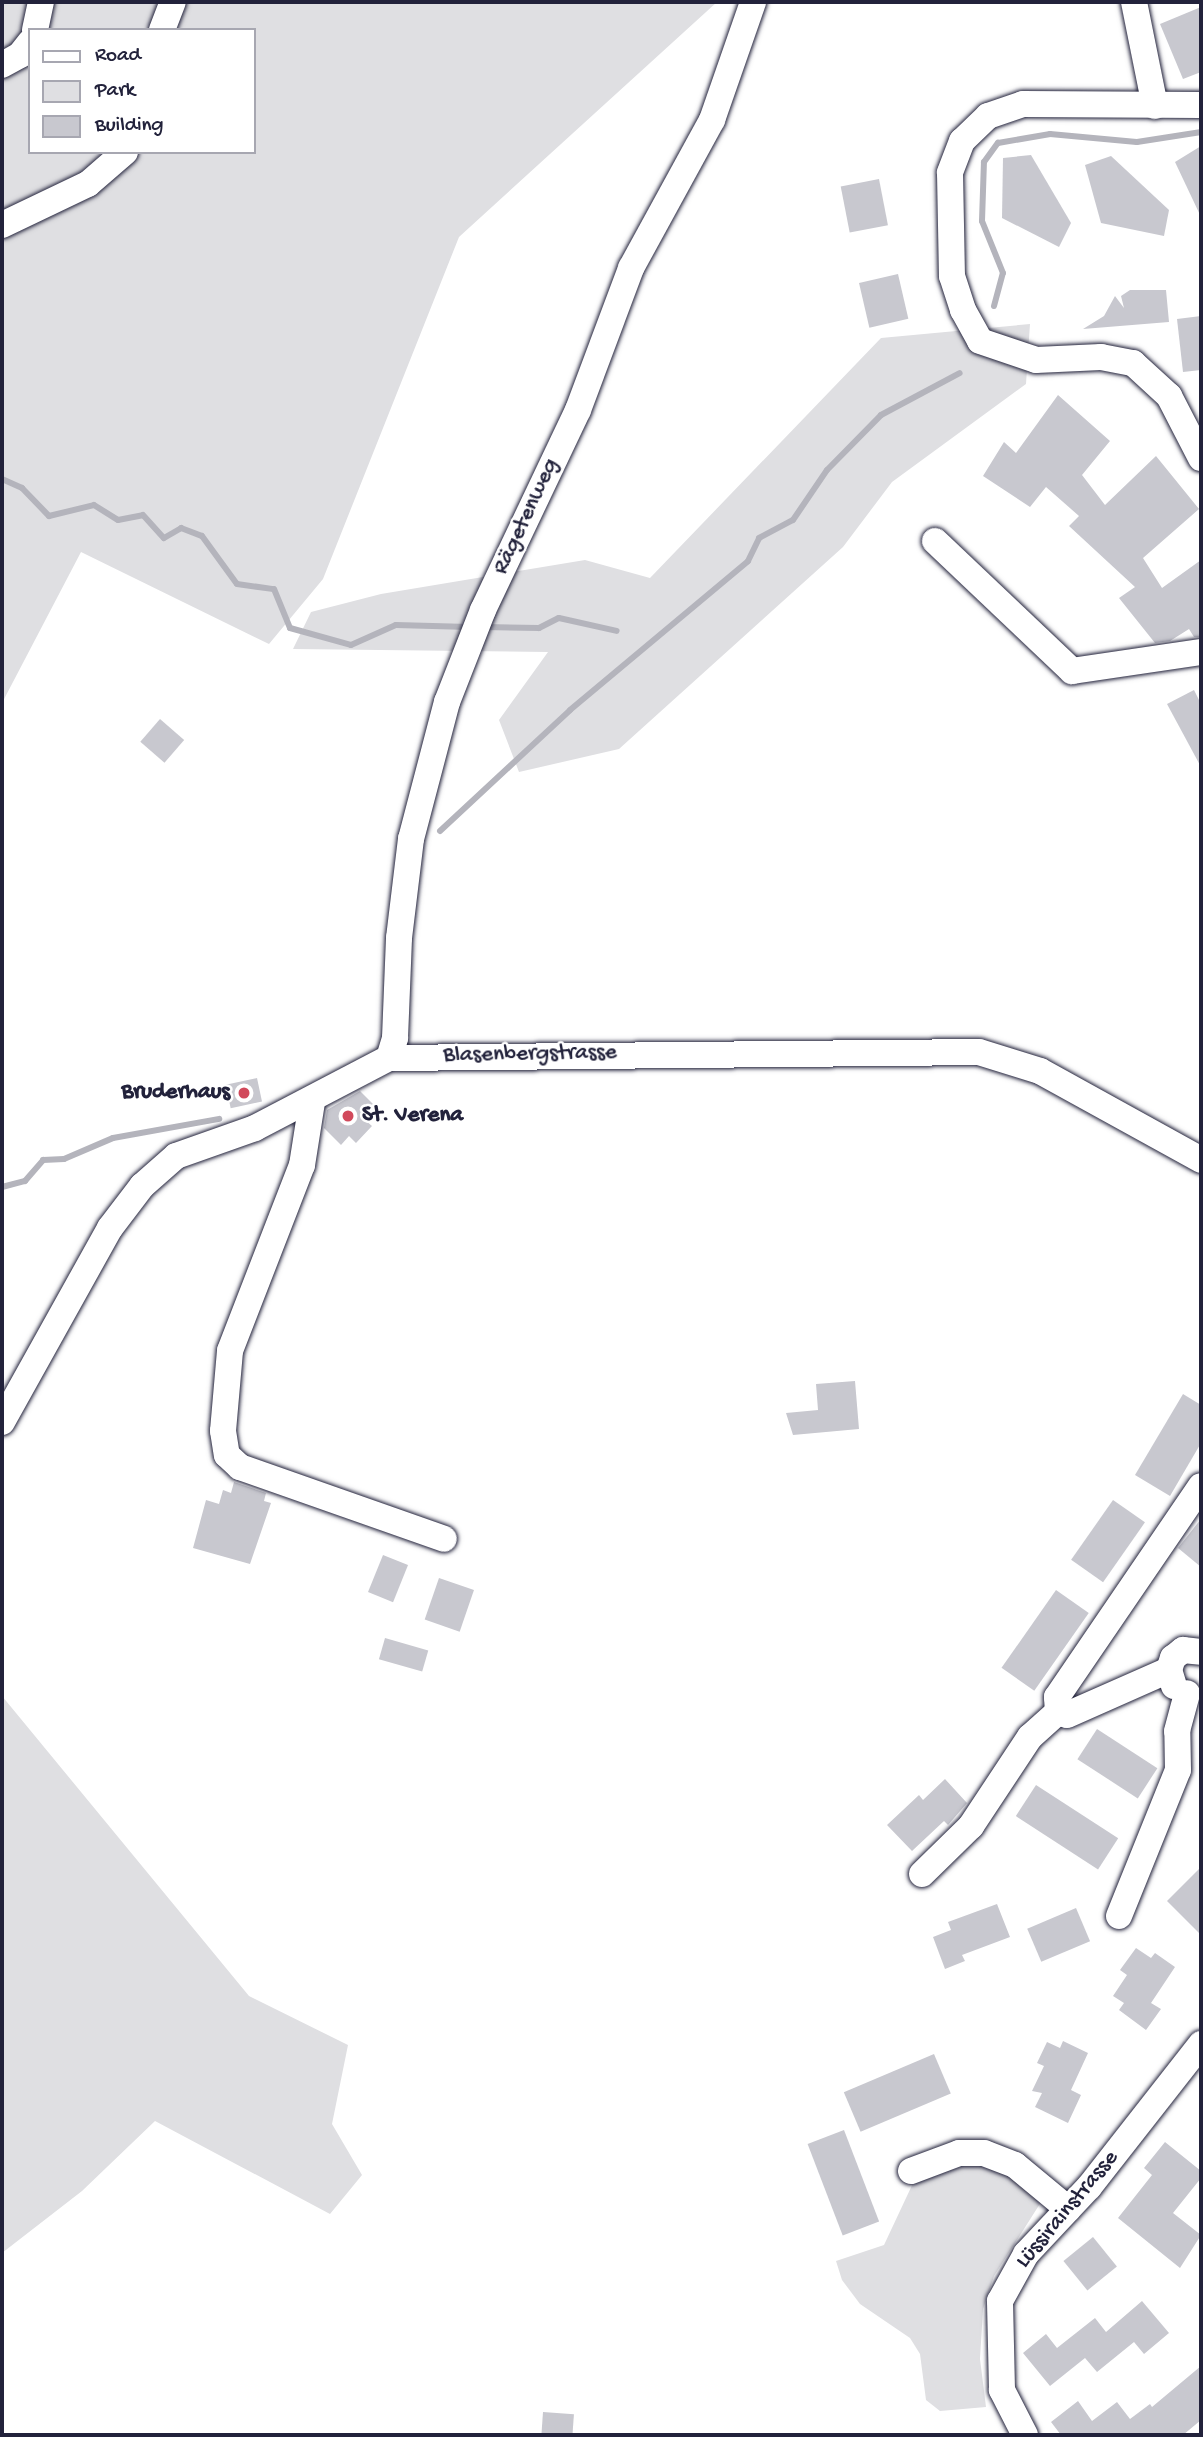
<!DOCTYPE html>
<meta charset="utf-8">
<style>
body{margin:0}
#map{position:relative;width:1203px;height:2437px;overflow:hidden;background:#fff;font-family:"Gochi Hand",sans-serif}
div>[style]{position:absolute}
.green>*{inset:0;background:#dfdfe2}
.stream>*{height:6px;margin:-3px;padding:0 3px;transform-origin:3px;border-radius:3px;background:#b4b4bc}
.building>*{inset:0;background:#c8c8cf;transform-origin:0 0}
.roads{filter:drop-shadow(0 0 2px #22223b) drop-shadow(0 0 2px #22223b)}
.minor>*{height:26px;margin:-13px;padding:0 13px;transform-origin:13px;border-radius:13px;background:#fff}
.dots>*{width:19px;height:19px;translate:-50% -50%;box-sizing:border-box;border:4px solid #fff;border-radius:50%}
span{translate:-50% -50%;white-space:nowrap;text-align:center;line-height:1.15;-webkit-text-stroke:5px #fff;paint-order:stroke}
.street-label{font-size:23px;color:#22223b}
.poi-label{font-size:23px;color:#22223b;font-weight:700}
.right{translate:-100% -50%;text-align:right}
.left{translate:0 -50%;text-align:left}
.frame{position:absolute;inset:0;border:4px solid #22223b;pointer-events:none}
.legend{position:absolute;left:28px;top:28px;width:228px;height:126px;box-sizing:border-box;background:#fff;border:2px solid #a7a7b1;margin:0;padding:9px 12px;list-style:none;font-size:21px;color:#22223b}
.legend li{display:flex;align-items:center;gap:14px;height:35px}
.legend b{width:35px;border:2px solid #a7a7b1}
</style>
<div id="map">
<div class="green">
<div style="clip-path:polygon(evenodd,2px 2px,717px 2px,459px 237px,323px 579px,269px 644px,81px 552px,2px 703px,2px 2px,30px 30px,254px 30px,254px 152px,30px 152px,30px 30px)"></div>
<div style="clip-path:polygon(1030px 324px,1026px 384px,892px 482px,843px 547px,619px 749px,519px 772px,499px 720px,548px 652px,293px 649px,311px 612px,381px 594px,585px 560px,650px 578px,881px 338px)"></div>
<div style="clip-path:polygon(2px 1696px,249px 1996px,348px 2045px,332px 2124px,362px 2175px,330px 2214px,155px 2121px,82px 2191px,2px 2253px)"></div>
<div style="clip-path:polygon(994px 2164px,1043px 2199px,994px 2276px,983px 2309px,980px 2359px,986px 2407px,940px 2411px,926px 2400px,920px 2354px,910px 2338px,860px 2304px,842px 2280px,836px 2261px,884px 2245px,914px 2181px,956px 2166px)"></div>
</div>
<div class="stream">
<div style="left:994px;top:306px;width:34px;rotate:-75deg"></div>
<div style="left:1003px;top:273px;width:56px;rotate:-112deg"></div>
<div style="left:982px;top:221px;width:59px;rotate:-88.1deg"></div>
<div style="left:984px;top:162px;width:24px;rotate:-54deg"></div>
<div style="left:998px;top:143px;width:53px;rotate:-9.8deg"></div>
<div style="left:1050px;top:134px;width:87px;rotate:5.3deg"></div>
<div style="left:1137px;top:142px;width:65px;rotate:-8.9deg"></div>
<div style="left:2px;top:479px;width:22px;rotate:24deg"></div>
<div style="left:22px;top:488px;width:39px;rotate:46deg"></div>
<div style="left:49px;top:516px;width:46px;rotate:-13.7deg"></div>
<div style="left:94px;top:505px;width:28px;rotate:32deg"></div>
<div style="left:118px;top:520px;width:25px;rotate:-11deg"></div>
<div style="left:143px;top:515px;width:31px;rotate:48deg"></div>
<div style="left:164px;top:538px;width:20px;rotate:-30deg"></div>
<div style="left:181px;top:528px;width:22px;rotate:21deg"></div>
<div style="left:202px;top:536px;width:59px;rotate:53.9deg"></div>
<div style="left:237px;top:584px;width:37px;rotate:8deg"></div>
<div style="left:274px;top:589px;width:42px;rotate:67.7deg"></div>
<div style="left:290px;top:628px;width:63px;rotate:15.6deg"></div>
<div style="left:351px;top:645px;width:49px;rotate:-24deg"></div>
<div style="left:396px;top:625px;width:73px;rotate:1.6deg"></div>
<div style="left:484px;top:627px;width:55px;rotate:1deg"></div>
<div style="left:539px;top:628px;width:22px;rotate:-27deg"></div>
<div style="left:559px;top:618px;width:59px;rotate:12.6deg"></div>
<div style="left:440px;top:831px;width:178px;rotate:-42.9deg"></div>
<div style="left:570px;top:710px;width:232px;rotate:-39.9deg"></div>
<div style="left:748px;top:561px;width:25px;rotate:-64deg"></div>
<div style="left:759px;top:538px;width:38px;rotate:-28deg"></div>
<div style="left:793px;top:520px;width:60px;rotate:-55.8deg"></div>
<div style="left:827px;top:470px;width:77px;rotate:-45.5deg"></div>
<div style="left:881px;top:415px;width:89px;rotate:-28deg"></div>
<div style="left:2px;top:1187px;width:24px;rotate:-15deg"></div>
<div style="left:25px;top:1181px;width:28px;rotate:-49deg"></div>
<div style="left:43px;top:1160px;width:21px;rotate:-3deg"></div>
<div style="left:64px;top:1159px;width:53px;rotate:-23.2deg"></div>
<div style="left:113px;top:1138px;width:108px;rotate:-10.2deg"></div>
</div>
<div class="building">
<div style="clip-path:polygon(1201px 7px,1201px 72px,1183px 79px,1160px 24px)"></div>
<div style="clip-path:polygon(1201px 146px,1201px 217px,1175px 162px)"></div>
<div style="clip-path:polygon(1031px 155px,1071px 223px,1059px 247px,1002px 218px,1003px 158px)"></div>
<div style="clip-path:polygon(1111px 156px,1169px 210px,1164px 236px,1101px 223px,1085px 165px)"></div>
<div style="left:879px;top:179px;width:47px;height:39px;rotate:79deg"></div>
<div style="left:898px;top:274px;width:46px;height:40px;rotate:77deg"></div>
<div style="clip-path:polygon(1130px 290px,1166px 290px,1169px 322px,1083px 329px,1104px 316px,1115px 296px,1124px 308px,1121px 296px)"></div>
<div style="clip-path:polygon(1201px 316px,1201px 370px,1183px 372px,1177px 319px)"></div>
<div style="clip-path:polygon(1058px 395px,1110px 441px,1082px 475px,1105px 505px,1156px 456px,1199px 509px,1143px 558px,1162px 588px,1201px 560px,1201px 637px,1194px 637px,1189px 629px,1170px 641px,1155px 643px,1119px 598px,1135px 587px,1069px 526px,1079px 516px,1046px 487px,1030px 507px,983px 476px,1004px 442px,1016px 453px)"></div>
<div style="clip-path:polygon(1194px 690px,1201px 704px,1201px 767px,1167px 704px)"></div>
<div style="left:160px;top:719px;width:32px;height:30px;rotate:41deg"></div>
<div style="left:257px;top:1078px;width:24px;height:32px;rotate:78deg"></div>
<div style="clip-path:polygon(360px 1091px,377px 1108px,365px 1120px,372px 1126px,356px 1143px,349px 1136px,341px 1145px,324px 1128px,327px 1110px)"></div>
<div style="clip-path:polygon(855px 1381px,859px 1429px,793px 1435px,786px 1413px,818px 1410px,816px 1384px)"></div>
<div style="clip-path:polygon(1183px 1394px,1201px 1405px,1201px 1443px,1170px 1496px,1135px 1475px)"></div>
<div style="clip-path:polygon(234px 1482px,266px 1493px,264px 1501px,271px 1503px,250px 1564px,193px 1548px,206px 1500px,219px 1504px,223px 1490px,231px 1493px)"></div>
<div style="left:1113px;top:1500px;width:39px;height:73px;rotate:35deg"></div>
<div style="clip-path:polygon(1201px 1519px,1201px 1567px,1178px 1548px)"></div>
<div style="left:383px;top:1555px;width:27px;height:40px;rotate:22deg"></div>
<div style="left:439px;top:1578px;width:37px;height:44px;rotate:19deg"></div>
<div style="left:1056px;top:1590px;width:40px;height:95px;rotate:35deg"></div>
<div style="left:385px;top:1638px;width:45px;height:22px;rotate:16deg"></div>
<div style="left:1097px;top:1729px;width:72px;height:36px;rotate:33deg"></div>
<div style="clip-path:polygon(945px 1779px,967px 1803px,948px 1825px,944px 1821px,912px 1851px,887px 1825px,919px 1795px,923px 1800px)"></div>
<div style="left:1036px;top:1785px;width:98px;height:37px;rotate:33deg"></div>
<div style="clip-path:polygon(1201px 1867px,1201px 1935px,1167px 1901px)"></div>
<div style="clip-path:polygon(997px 1904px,1010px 1937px,962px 1955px,965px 1961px,945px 1969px,933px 1937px,951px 1930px,948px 1922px)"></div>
<div style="left:1076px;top:1908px;width:36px;height:53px;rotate:67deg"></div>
<div style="clip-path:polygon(1136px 1948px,1151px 1958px,1155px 1953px,1175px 1967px,1151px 2003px,1161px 2009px,1146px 2030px,1119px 2010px,1124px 2003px,1113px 1996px,1127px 1975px,1120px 1970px)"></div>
<div style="clip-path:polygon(1063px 2041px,1088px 2053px,1071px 2090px,1081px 2095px,1068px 2123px,1035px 2107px,1042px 2093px,1032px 2091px,1044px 2066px,1037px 2063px,1047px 2042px,1060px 2048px)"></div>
<div style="left:934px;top:2054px;width:43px;height:98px;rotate:67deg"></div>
<div style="left:844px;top:2130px;width:98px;height:39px;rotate:69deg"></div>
<div style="clip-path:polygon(1165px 2142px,1201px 2171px,1201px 2178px,1173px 2213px,1201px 2235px,1180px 2268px,1118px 2218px,1152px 2175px,1144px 2168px)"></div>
<div style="left:1093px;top:2237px;width:38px;height:38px;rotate:51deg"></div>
<div style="clip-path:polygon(1142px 2301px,1169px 2333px,1144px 2354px,1134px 2342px,1097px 2372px,1085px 2358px,1050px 2386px,1023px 2353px,1046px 2334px,1057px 2348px,1095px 2318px,1106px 2332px)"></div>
<div style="clip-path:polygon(1201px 2366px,1201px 2420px,1183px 2435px,1061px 2435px,1051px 2422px,1078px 2401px,1092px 2421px,1117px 2402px,1130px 2419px,1150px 2404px,1152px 2407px)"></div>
<div style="left:543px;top:2412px;width:31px;height:23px;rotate:4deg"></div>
</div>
<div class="roads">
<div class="minor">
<div style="left:1134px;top:2px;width:106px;rotate:78.6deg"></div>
<div style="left:35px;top:30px;width:29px;rotate:-78deg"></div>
<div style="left:162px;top:30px;width:30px;rotate:-69deg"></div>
<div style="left:2px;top:65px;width:21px;rotate:-29deg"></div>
<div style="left:20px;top:55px;width:16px;rotate:-52deg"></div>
<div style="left:1201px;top:105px;width:178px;rotate:-179.7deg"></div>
<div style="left:1023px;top:104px;width:37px;rotate:161deg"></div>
<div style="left:988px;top:116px;width:36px;rotate:136deg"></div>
<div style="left:962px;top:141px;width:34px;rotate:111deg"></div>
<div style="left:950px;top:173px;width:103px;rotate:88.9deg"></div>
<div style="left:952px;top:276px;width:36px;rotate:72deg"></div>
<div style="left:963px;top:310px;width:35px;rotate:61deg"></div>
<div style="left:980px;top:341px;width:59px;rotate:18.7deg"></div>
<div style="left:1036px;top:360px;width:65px;rotate:-2.6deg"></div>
<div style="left:1101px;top:357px;width:33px;rotate:11deg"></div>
<div style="left:1133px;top:363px;width:49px;rotate:42.5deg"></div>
<div style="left:1169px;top:396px;width:70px;rotate:62.7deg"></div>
<div style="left:2px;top:225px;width:95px;rotate:-25.5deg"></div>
<div style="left:88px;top:184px;width:49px;rotate:-40.9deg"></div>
<div style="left:935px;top:541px;width:189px;rotate:43.5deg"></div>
<div style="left:1072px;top:671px;width:130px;rotate:-8.4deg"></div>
<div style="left:389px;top:1058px;width:21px;rotate:-73deg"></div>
<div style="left:395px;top:1038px;width:100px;rotate:-87.7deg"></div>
<div style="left:399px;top:938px;width:100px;rotate:-83.1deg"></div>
<div style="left:411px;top:839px;width:142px;rotate:-75.3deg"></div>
<div style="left:447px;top:702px;width:99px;rotate:-68.6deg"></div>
<div style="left:483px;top:610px;width:221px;rotate:-64.6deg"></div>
<div style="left:578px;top:410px;width:152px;rotate:-69.5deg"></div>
<div style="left:631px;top:268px;width:169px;rotate:-61.3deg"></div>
<div style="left:712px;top:120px;width:125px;rotate:-70.8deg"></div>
<div style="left:312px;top:1102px;width:64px;rotate:99deg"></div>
<div style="left:302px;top:1165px;width:199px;rotate:111.2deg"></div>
<div style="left:230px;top:1351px;width:80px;rotate:95deg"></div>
<div style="left:223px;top:1431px;width:24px;rotate:81deg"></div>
<div style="left:227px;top:1455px;width:18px;rotate:43deg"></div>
<div style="left:240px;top:1467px;width:216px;rotate:19.4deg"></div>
<div style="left:2px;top:1422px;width:222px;rotate:-60.9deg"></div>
<div style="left:110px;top:1228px;width:53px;rotate:-52.7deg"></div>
<div style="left:142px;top:1186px;width:45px;rotate:-41.4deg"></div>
<div style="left:176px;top:1156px;width:84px;rotate:-19.5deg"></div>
<div style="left:255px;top:1128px;width:151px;rotate:-27.6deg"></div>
<div style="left:389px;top:1058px;width:590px;rotate:-0.58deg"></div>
<div style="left:979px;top:1052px;width:64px;rotate:17.3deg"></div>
<div style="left:1040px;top:1071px;width:184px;rotate:28.9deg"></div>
<div style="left:1174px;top:1686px;width:17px;rotate:-107deg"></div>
<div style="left:1169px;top:1670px;width:13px;rotate:-72deg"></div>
<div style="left:1173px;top:1658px;width:13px;rotate:-39deg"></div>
<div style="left:1183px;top:1650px;width:18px;rotate:6deg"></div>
<div style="left:1058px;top:1712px;width:15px;rotate:-94deg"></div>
<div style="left:1057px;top:1697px;width:255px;rotate:-55.7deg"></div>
<div style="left:1058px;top:1712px;width:9px;rotate:18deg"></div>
<div style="left:1067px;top:1715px;width:111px;rotate:-23.8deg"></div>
<div style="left:922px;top:1874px;width:69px;rotate:-44.4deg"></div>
<div style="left:971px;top:1826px;width:107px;rotate:-56.5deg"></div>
<div style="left:1030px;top:1737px;width:38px;rotate:-42deg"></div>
<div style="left:1119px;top:1916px;width:157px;rotate:-68deg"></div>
<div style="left:1178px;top:1770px;width:39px;rotate:-91deg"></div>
<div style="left:1177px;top:1731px;width:39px;rotate:-75deg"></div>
<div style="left:911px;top:2171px;width:51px;rotate:-20.6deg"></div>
<div style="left:959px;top:2153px;width:25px"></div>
<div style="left:984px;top:2153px;width:33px;rotate:21deg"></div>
<div style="left:1015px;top:2165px;width:69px;rotate:39.7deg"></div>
<div style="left:1025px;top:2435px;width:51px;rotate:-117.1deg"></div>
<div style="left:1002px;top:2390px;width:89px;rotate:-91.3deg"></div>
<div style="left:1000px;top:2301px;width:54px;rotate:-61deg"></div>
<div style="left:1026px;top:2254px;width:92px;rotate:-46.8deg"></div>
<div style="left:1089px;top:2187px;width:182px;rotate:-51.9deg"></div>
</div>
</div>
<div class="dots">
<div style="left:244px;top:1093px;background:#d1495b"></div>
<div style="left:348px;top:1116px;background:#d1495b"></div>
</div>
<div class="street-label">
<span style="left:527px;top:517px;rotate:-65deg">Rägetenweg</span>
<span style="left:530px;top:1055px;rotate:-1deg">Blasenbergstrasse</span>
<span style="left:1068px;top:2210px;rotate:-50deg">Lüssirainstrasse</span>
</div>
<div class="poi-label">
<span class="right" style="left:230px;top:1093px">Bruderhaus</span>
<span class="left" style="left:362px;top:1116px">St. Verena</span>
</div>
<div class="frame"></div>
<ul class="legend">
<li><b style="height:9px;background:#fff"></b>Road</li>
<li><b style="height:19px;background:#dfdfe2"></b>Park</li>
<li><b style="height:19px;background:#c8c8cf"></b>Building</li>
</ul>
</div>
